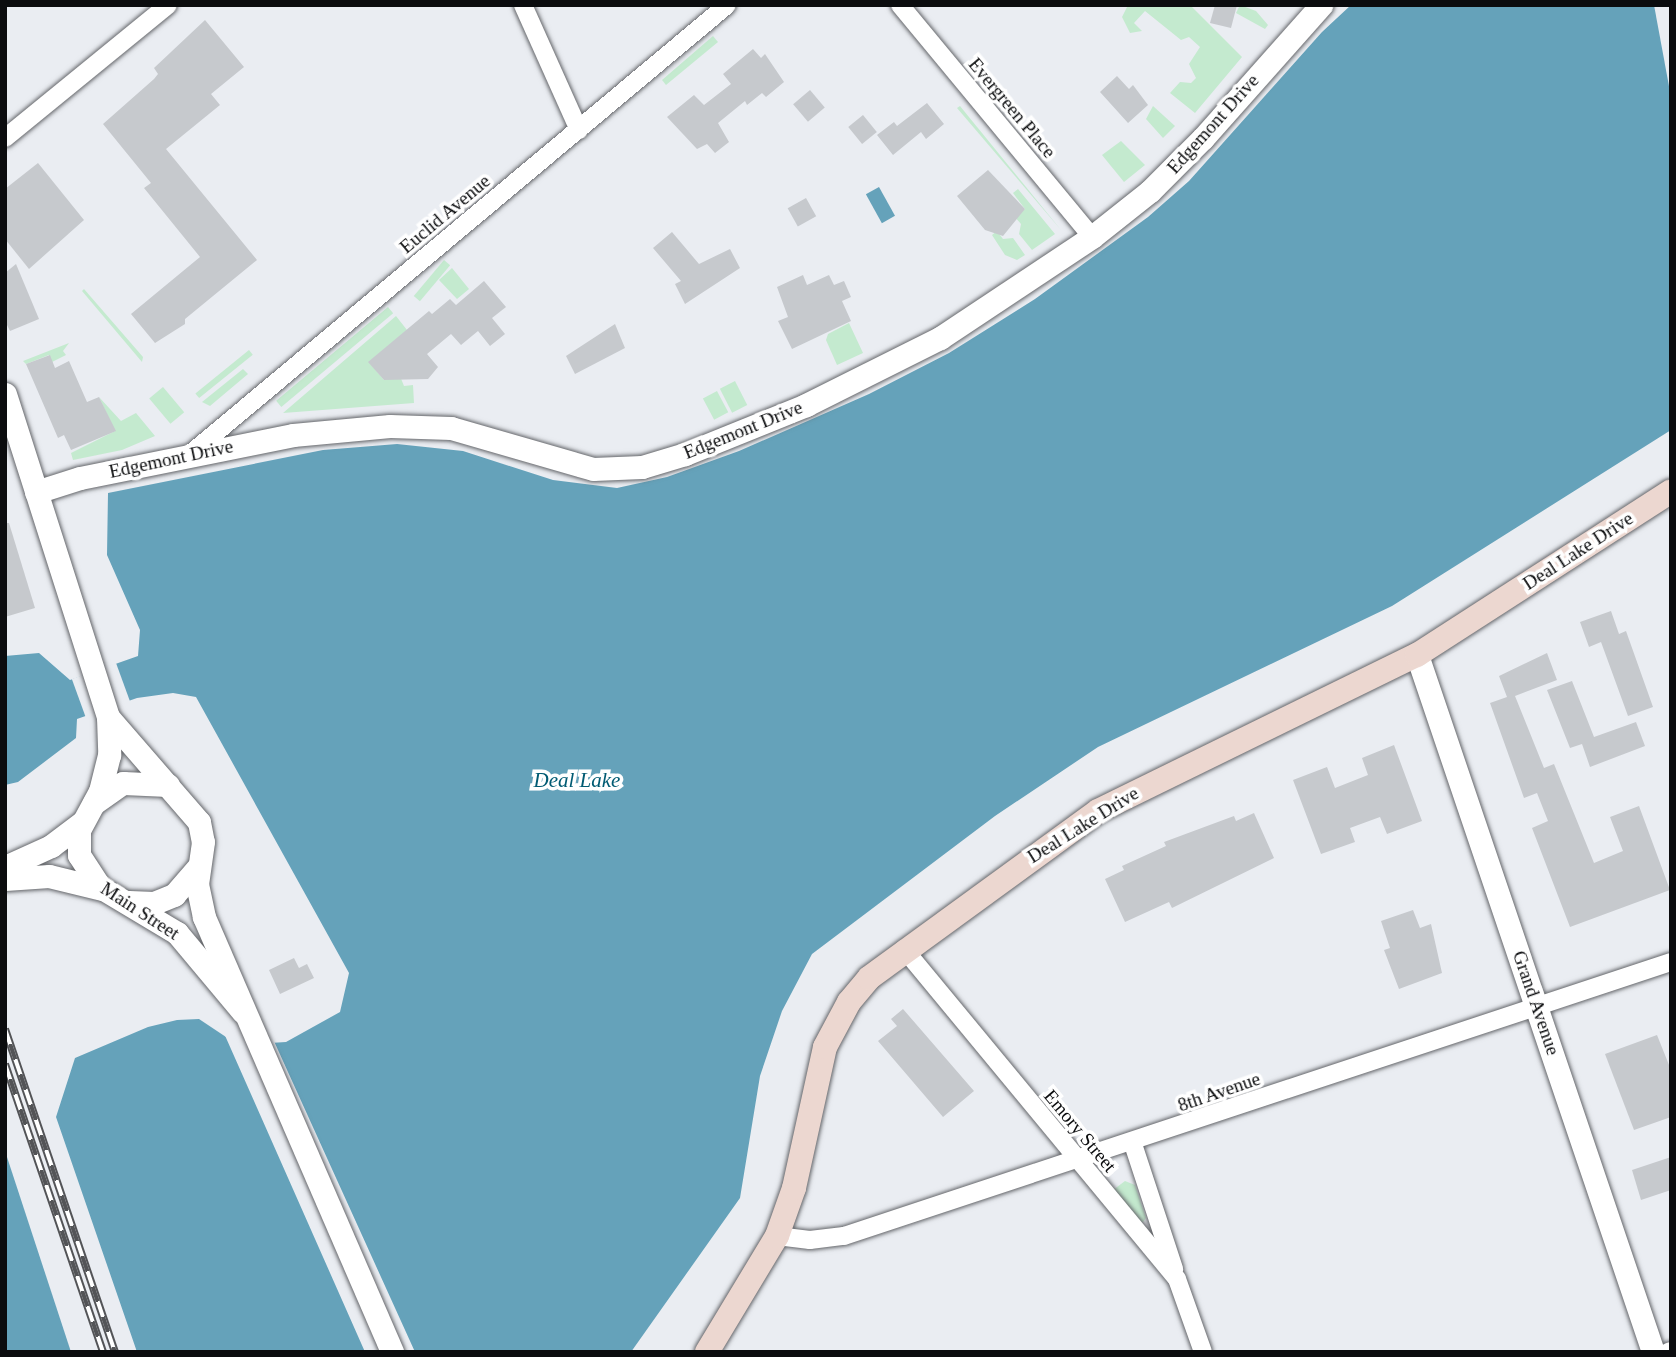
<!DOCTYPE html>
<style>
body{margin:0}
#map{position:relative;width:1676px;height:1357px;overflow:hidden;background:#eaedf2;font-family:"Times New Roman",serif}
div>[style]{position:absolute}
.green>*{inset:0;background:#c4eacf;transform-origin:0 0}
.water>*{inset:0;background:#65a2ba;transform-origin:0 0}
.pier>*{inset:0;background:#eaedf2;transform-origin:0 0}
.building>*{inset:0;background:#c6c9cd;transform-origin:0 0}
.roads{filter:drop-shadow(0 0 2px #64666a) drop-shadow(0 0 2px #64666a)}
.minor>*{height:18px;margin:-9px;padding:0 9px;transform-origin:9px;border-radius:9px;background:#fff}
.tertiary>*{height:23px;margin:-11.5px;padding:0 11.5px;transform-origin:11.5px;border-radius:11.5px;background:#fff}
.secondary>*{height:24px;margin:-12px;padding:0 12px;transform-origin:12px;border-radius:12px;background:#ecd7d0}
.rail>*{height:8px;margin-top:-4px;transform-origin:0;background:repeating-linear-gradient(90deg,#fff 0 16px,#535457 0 32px);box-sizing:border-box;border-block:2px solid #535457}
span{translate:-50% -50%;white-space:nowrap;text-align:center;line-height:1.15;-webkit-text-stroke:7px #fff;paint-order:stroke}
.street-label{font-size:19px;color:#0b0c0e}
.water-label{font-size:21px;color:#015b73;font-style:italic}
.frame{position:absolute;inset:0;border:7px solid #0b0c0e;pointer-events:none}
</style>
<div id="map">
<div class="green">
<div style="clip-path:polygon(1128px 5px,1190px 5px,1242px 57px,1195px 113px,1170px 93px,1180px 82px,1191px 83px,1196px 78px,1189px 64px,1200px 47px,1189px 37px,1181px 40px,1145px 11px,1134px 23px,1142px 31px,1130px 33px,1122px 17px)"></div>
<div style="clip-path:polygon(1240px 5px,1256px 11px,1268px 25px,1265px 29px,1236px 13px)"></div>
<div style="clip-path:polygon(713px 36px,718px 42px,666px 85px,662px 80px)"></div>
<div style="clip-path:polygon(960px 106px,1061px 230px,957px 108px)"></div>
<div style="clip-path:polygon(1153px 106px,1175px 126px,1163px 138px,1146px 119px)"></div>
<div style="clip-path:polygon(1121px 141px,1145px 165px,1124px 182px,1102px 155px)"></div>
<div style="clip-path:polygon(1018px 189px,1055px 234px,1032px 250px,1019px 234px,1021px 224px,1015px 217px,1025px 209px,1013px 193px)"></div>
<div style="clip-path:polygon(997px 231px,1003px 239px,1013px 238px,1025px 255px,1017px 260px,1005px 255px,992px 235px)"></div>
<div style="left:444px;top:260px;width:8px;height:47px;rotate:40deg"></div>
<div style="clip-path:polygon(452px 268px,469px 289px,457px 299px,439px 280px)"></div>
<div style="clip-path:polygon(84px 289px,143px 357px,142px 362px,82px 291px)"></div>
<div style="left:388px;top:307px;width:8px;height:146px;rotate:50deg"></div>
<div style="clip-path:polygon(396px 316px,407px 330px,369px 362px,384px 380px,400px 376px,404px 386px,413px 385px,414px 403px,283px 413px)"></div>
<div style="clip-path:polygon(849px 323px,863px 353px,837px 365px,826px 340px,828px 334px)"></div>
<div style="clip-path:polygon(69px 343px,63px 351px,66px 355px,52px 362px,49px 355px,26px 364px,23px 361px)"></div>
<div style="left:249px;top:350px;width:6px;height:69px;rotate:51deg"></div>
<div style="clip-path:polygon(243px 369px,248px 374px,210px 406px,202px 402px)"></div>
<div style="left:735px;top:381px;width:27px;height:17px;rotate:63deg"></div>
<div style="left:163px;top:387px;width:33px;height:18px;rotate:50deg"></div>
<div style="left:717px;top:391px;width:24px;height:16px;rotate:62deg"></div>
<div style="clip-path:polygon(99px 397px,121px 421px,136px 413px,155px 436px,122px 450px,73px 460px,71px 453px,115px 431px)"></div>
<div style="clip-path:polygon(1125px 1181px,1135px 1185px,1146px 1218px,1143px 1222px,1138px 1223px,1113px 1190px)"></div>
</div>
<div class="water">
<div style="clip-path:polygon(1351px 5px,1671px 5px,1671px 430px,1392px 606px,1098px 747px,995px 816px,812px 954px,782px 1011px,760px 1076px,740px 1198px,631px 1352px,137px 1352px,56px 1117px,75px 1058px,148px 1027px,177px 1020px,199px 1019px,238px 1045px,286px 1042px,340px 1012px,349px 973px,196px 697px,173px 693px,137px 698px,77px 719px,76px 738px,18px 782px,5px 785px,5px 656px,39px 653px,70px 680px,138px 656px,140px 630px,107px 555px,108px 493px,323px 450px,397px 444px,463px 451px,553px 480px,617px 488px,667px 477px,739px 451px,869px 394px,949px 353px,1035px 299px,1148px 217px,1189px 181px,1322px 32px)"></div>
<div style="left:879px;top:187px;width:33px;height:15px;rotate:61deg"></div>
<div style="clip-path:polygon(5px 1151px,71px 1352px,5px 1352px)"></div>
</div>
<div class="pier">
<div style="clip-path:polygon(1654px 5px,1671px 5px,1671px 97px)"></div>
<div style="left:116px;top:663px;width:44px;height:47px;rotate:70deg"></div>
<div style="clip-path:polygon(223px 1031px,239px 1042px,273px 1039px,415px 1352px,365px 1352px)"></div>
</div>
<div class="building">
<div style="clip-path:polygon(1215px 5px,1237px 5px,1231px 28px,1210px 23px)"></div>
<div style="clip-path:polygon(205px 20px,244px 67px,211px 94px,220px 105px,166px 149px,257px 260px,185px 319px,185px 324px,155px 343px,131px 314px,200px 257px,144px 188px,151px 183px,103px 124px,154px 79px,158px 74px,154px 68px)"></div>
<div style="clip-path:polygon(753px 49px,761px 58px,765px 54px,784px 82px,766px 97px,762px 93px,747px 105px,745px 101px,718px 123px,729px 142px,715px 153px,707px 144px,697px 149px,667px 117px,694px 95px,704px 105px,731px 84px,723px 74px)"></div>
<div style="clip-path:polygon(1117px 76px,1129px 89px,1133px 85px,1148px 105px,1128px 123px,1100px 92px)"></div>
<div style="left:810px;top:90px;width:23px;height:22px;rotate:50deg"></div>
<div style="clip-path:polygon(927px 103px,944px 124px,926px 139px,921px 132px,893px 155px,877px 135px,894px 122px,897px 126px)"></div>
<div style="left:863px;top:115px;width:22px;height:19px;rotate:51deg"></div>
<div style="clip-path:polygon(38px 163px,84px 220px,29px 269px,5px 239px,5px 189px)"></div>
<div style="clip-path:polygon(988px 170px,1025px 209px,1003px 236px,985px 230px,957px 196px)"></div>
<div style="left:806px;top:198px;width:21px;height:21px;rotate:61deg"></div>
<div style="clip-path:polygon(672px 232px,699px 264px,730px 249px,740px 268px,685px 304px,675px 284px,681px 281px,653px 248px)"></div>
<div style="clip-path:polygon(16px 264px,39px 319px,10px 331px,5px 321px,5px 273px)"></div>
<div style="clip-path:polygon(803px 275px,807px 285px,829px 275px,834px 285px,844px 281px,851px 297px,842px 301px,851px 321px,792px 349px,778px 321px,788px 317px,777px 287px)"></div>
<div style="clip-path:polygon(484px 281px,506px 307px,492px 318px,505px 334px,490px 346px,478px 331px,461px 345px,451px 334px,427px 354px,438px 367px,428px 379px,384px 380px,368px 362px,429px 311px,432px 314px,450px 299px,456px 305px)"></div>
<div style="clip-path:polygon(615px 324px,625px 348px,575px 374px,566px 356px)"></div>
<div style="clip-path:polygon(50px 355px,55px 368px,69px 361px,87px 402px,99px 397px,116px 431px,71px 450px,64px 435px,58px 438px,26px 364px)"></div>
<div style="clip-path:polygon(5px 523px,9px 523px,35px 608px,5px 617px)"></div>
<div style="clip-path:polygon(1611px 611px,1619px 634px,1626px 631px,1653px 707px,1628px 716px,1601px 642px,1589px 647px,1580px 622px)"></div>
<div style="clip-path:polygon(1547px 653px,1557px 680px,1515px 696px,1544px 768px,1554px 764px,1594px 863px,1623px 851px,1610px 817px,1639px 806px,1670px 890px,1570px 927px,1532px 828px,1548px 821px,1537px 793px,1524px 798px,1490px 703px,1507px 697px,1499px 676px)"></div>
<div style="clip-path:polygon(1572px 681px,1594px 737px,1636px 722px,1645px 746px,1590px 767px,1582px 744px,1570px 748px,1547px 690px)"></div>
<div style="clip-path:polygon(1394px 745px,1422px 821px,1387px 834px,1380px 817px,1350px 828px,1355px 842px,1321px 854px,1293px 780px,1327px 767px,1335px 788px,1368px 775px,1362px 758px)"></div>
<div style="clip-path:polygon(1254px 813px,1274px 858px,1172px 908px,1169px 902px,1125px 922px,1105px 879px,1124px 870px,1122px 866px,1166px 846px,1164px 842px,1234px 816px,1236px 821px)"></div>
<div style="clip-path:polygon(1413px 910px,1420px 928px,1431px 924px,1442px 973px,1399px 989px,1384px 950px,1390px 948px,1381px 921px)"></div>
<div style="clip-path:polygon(294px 958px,299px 968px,307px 964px,314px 978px,280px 994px,269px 970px)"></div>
<div style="clip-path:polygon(903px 1009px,974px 1091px,943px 1117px,878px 1041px,897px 1026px,891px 1019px)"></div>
<div style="clip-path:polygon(1657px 1035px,1671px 1070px,1671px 1117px,1634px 1130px,1605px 1054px)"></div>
<div style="clip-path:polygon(1671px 1157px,1671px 1190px,1641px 1200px,1632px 1170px)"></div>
</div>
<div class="roads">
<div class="minor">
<div style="left:523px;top:5px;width:137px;rotate:65.9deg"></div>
<div style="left:900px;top:5px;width:301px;rotate:50.4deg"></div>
<div style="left:5px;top:138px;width:210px;rotate:-39.2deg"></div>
<div style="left:189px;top:455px;width:701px;rotate:-39.91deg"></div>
<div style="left:904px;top:949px;width:428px;rotate:50.4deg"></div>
<div style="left:1177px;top:1279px;width:77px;rotate:70.4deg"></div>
<div style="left:1133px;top:1144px;width:132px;rotate:71.8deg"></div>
<div style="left:777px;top:1236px;width:33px;rotate:7deg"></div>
<div style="left:810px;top:1240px;width:34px;rotate:-7deg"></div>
<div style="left:844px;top:1236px;width:871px;rotate:-18.33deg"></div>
<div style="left:1668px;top:1352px;width:3px;rotate:-18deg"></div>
</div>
<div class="tertiary">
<div style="left:5px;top:394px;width:339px;rotate:72.3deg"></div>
<div style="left:108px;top:717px;width:38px;rotate:88deg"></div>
<div style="left:109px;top:755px;width:37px;rotate:104deg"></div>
<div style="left:100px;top:791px;width:44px;rotate:118.3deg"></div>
<div style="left:79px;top:830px;width:25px;rotate:90deg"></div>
<div style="left:79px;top:855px;width:38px;rotate:57deg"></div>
<div style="left:100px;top:887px;width:90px;rotate:30.9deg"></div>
<div style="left:177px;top:933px;width:103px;rotate:50.1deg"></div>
<div style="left:36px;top:492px;width:46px;rotate:-17.7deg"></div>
<div style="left:80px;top:478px;width:217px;rotate:-11.4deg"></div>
<div style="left:293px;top:435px;width:97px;rotate:-5.3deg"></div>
<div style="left:390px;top:426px;width:61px;rotate:1.9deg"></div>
<div style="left:451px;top:428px;width:148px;rotate:16.1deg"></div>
<div style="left:593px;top:469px;width:49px;rotate:-2.3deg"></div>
<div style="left:642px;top:467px;width:45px;rotate:-16.8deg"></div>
<div style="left:685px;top:454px;width:131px;rotate:-22deg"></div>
<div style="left:806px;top:405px;width:150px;rotate:-26.6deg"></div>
<div style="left:940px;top:338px;width:182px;rotate:-33.6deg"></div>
<div style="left:1092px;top:237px;width:74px;rotate:-38.4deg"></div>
<div style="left:1150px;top:191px;width:75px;rotate:-45deg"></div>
<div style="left:1203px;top:138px;width:178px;rotate:-48.4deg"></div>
<div style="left:1417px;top:655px;width:736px;rotate:71.29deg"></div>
<div style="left:108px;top:717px;width:139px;rotate:49.1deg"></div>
<div style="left:199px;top:822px;width:20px;rotate:79deg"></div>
<div style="left:203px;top:842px;width:42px;rotate:98.1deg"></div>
<div style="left:197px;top:884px;width:34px;rotate:78deg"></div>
<div style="left:204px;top:917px;width:474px;rotate:66.6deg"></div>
<div style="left:94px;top:803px;width:35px;rotate:-35deg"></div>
<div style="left:123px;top:783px;width:45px;rotate:2.5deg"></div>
<div style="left:5px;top:867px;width:51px;rotate:-24.5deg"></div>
<div style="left:51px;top:846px;width:39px;rotate:-37deg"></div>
<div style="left:5px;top:879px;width:44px;rotate:-3.9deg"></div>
<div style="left:49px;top:876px;width:55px;rotate:13.8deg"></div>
<div style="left:129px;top:902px;width:25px;rotate:2deg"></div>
<div style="left:154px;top:903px;width:22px;rotate:-22deg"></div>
<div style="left:174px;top:895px;width:38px;rotate:-49deg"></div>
</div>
<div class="secondary">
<div style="left:707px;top:1352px;width:135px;rotate:-58.9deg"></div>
<div style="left:777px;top:1236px;width:51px;rotate:-70.5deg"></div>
<div style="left:794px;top:1188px;width:144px;rotate:-77.6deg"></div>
<div style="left:825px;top:1047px;width:51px;rotate:-61.9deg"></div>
<div style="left:849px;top:1002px;width:31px;rotate:-50deg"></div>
<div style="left:869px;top:978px;width:283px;rotate:-36.1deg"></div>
<div style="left:1098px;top:811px;width:355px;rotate:-26.1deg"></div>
<div style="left:1417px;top:655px;width:302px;rotate:-32.8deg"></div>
</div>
</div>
<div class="rail">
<div style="left:5px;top:1029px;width:341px;rotate:71.2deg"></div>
<div style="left:5px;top:1064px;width:304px;rotate:71.2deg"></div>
</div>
<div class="street-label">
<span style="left:1012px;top:108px;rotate:50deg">Evergreen Place</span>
<span style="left:1213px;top:124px;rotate:-48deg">Edgemont Drive</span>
<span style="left:445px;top:214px;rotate:-40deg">Euclid Avenue</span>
<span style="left:743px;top:430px;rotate:-22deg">Edgemont Drive</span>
<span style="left:171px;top:459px;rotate:-12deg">Edgemont Drive</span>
<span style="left:1578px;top:551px;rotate:-33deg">Deal Lake Drive</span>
<span style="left:1083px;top:825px;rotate:-32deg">Deal Lake Drive</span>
<span style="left:140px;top:911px;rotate:33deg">Main Street</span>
<span style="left:1536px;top:1003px;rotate:71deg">Grand Avenue</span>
<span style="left:1219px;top:1092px;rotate:-19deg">8th Avenue</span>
<span style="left:1080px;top:1131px;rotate:50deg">Emory Street</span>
</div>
<div class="water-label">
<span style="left:577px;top:780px">Deal Lake</span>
</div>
<div class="frame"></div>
</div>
